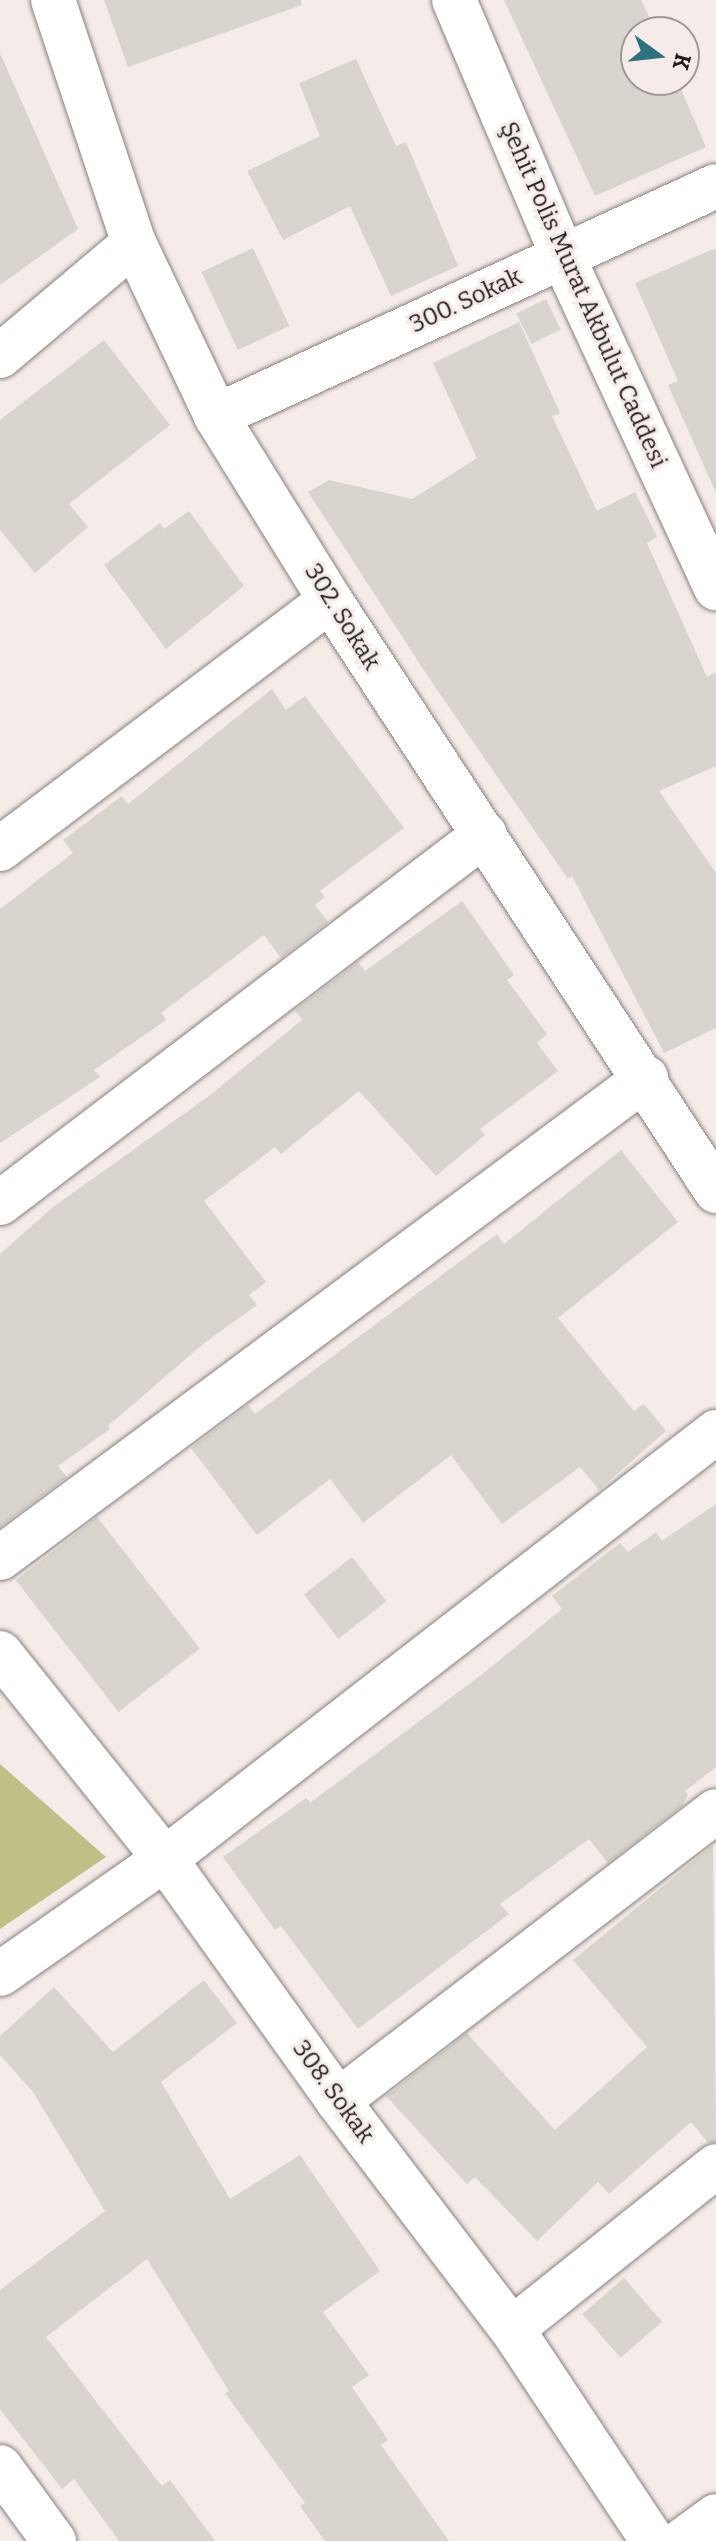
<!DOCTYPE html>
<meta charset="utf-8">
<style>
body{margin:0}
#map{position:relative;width:716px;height:2541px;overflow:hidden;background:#f5ece9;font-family:Bitter,serif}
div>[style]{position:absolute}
.green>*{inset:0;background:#bec086}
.building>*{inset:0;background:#d9d4cd;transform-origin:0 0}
.roads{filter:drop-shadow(0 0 2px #89817e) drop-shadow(0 0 2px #89817e)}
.minor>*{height:44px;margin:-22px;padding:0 22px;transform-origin:22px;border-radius:22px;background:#fff}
span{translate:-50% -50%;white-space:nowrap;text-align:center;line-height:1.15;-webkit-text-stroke:6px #f5ece9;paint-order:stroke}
.street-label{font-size:24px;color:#201c1b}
.north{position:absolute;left:620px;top:16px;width:80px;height:80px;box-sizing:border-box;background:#f5ece9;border:2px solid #a09997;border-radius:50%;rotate:105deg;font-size:22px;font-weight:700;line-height:32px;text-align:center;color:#201c1b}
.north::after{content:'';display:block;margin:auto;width:28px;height:36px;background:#2c737f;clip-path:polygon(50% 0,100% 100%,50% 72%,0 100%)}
</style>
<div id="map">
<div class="green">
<div style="clip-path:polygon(0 1764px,106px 1857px,0 1929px)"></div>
</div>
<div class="building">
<div style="clip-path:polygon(104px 0,301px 0,302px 5px,128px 67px)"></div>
<div style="clip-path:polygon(504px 0,641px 0,656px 32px,636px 32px,636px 80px,677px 80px,706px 147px,595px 196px)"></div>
<div style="clip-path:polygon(0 53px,78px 229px,0 285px)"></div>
<div style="clip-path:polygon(356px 59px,396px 146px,406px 142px,458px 266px,391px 296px,350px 206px,283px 240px,247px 171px,320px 136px,299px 83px)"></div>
<div style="left:253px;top:248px;width:86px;height:57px;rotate:65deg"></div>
<div style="clip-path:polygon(716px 248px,716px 493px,668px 385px,678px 381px,635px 283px)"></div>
<div style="left:546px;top:299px;width:34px;height:33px;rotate:64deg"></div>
<div style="clip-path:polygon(519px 322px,560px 413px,552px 416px,597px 511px,635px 492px,657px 537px,647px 543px,707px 677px,716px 672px,716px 766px,659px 791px,716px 873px,716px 1028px,664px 1053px,572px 876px,568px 879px,431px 681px,308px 492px,329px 480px,412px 499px,477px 458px,433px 363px)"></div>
<div style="clip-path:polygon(104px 340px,170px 425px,69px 504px,88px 527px,35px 573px,0 530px,0 420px)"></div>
<div style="clip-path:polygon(189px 511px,244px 586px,166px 649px,104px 565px,160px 523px,164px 529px)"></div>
<div style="clip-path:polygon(272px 689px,286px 710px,305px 696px,404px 828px,320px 891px,325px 897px,315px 905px,328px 922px,281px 958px,264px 935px,161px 1013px,166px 1020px,94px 1070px,100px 1077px,0 1143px,0 909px,73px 853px,63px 840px,122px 796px,128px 804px)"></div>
<div style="clip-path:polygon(462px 901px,514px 975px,507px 980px,547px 1034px,537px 1043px,558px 1071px,480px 1129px,485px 1135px,436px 1176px,359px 1091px,281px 1154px,275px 1147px,204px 1201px,266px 1282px,249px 1295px,257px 1305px,203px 1344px,108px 1426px,110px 1429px,58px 1466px,67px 1477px,0 1527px,0 1254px,53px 1207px,209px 1096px,302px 1020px,295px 1010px,358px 962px,365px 971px)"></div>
<div style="clip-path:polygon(621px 1150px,678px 1222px,558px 1318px,634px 1411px,644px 1404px,666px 1431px,599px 1490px,580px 1467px,502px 1524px,451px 1455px,363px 1523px,330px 1479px,257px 1535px,191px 1448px,248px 1405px,255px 1414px,497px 1234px,504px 1244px)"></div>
<div style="clip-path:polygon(716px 1504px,716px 1767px,685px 1791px,688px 1795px,682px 1806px,608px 1863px,589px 1839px,500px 1904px,509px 1914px,358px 2029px,281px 1926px,275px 1930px,223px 1857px,306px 1798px,310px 1803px,485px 1672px,562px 1609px,552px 1596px,620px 1543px,628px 1552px,656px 1532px,662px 1541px)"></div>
<div style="left:97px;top:1517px;width:167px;height:103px;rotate:52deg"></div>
<div style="left:352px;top:1557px;width:56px;height:61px;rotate:52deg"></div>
<div style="clip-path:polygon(713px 1845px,716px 2142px,708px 2143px,691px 2122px,609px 2194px,598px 2182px,537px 2241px,475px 2177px,467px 2184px,386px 2096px,467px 2033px,555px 2130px,647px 2047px,573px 1960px)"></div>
<div style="clip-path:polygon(204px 1980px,237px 2023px,161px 2082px,230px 2199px,300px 2155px,380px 2271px,323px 2312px,369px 2375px,352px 2387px,388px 2440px,381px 2445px,449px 2541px,325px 2541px,300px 2506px,305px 2503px,225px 2393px,229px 2391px,147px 2259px,46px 2337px,162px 2486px,170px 2480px,215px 2541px,119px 2541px,74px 2479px,62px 2489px,0 2409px,0 2290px,105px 2211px,33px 2092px,0 2055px,0 2036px,54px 1987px,113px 2052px)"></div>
<div style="left:624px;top:2278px;width:58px;height:55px;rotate:49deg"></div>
</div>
<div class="roads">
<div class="minor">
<div style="left:53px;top:0;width:256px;rotate:71.6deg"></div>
<div style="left:134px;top:243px;width:191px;rotate:64.6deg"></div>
<div style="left:216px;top:416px;width:216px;rotate:58.2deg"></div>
<div style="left:330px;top:600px;width:706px;rotate:56.85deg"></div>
<div style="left:454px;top:0;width:279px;rotate:67deg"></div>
<div style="left:563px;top:257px;width:365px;rotate:65.2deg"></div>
<div style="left:0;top:356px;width:175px;rotate:-40.1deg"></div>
<div style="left:216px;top:416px;width:550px;rotate:-24.7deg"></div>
<div style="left:0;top:849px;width:413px;rotate:-37deg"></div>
<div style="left:0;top:1203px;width:609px;rotate:-37.26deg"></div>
<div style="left:0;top:1558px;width:805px;rotate:-36.61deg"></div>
<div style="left:0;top:1653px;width:264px;rotate:51.3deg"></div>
<div style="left:165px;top:1859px;width:297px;rotate:54.4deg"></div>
<div style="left:338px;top:2101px;width:287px;rotate:52.7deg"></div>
<div style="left:512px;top:2329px;width:255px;rotate:56.4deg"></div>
<div style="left:0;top:1974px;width:201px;rotate:-34.9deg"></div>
<div style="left:165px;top:1859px;width:697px;rotate:-37.77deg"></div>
<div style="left:338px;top:2101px;width:476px;rotate:-37.5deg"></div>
<div style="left:512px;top:2329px;width:261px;rotate:-38.6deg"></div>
<div style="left:0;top:2467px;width:92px;rotate:53.9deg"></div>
<div style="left:682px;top:2541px;width:42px;rotate:-36.3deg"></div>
</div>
</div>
<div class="street-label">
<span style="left:583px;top:295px;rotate:66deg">Şehit Polis Murat Akbulut Caddesi</span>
<span style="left:466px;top:301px;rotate:-25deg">300. Sokak</span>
<span style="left:342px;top:617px;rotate:58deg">302. Sokak</span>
<span style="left:333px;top:2092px;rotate:54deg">308. Sokak</span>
</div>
<div class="north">K</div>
</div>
